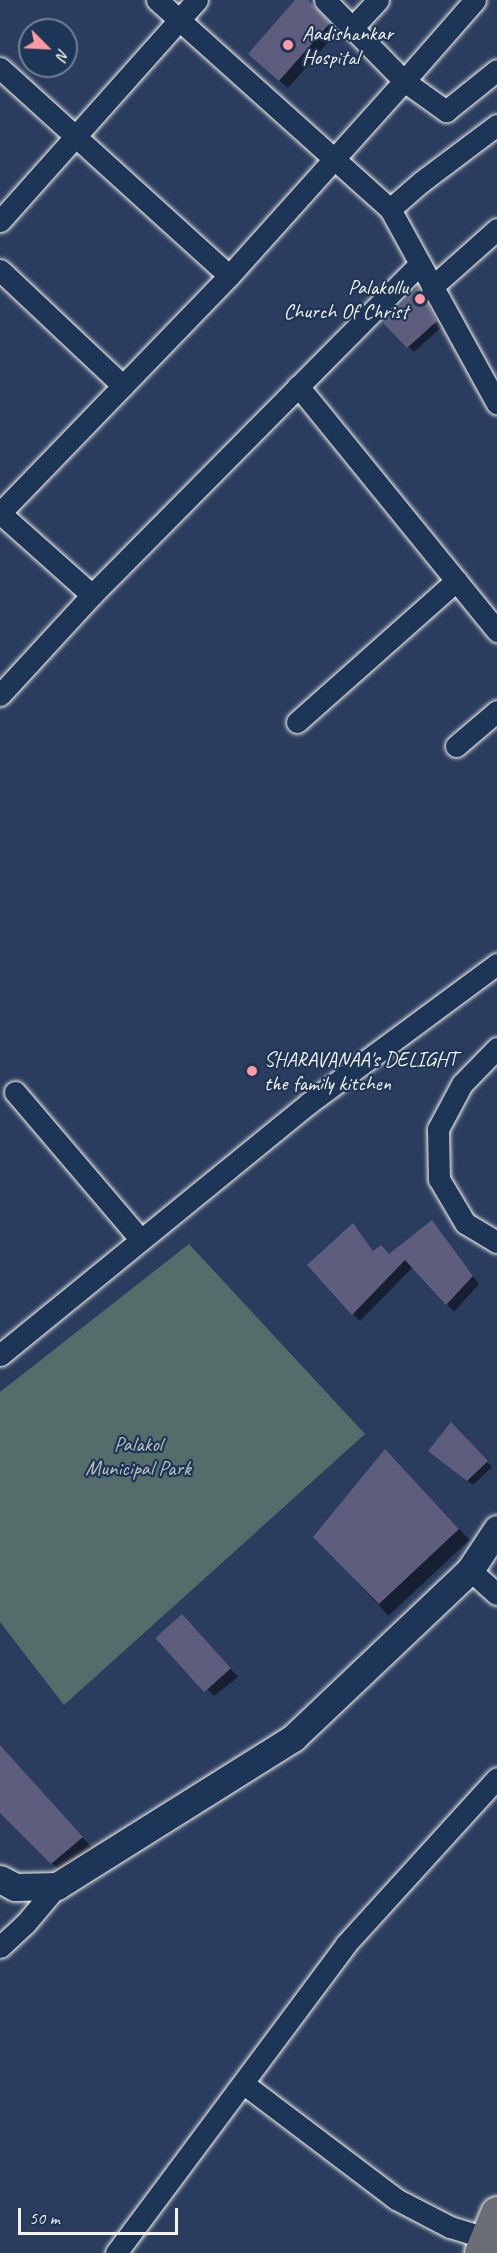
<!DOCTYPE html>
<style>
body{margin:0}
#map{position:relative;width:497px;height:2253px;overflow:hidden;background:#2a3d5f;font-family:Caveat,sans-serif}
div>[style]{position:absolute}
.green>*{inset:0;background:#556d6a}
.shadow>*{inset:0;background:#0007;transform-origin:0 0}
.building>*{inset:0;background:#5e5d7e;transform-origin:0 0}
.roads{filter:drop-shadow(0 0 2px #f4f1e8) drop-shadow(0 0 2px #f4f1e8)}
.minor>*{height:21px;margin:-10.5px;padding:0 10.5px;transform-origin:10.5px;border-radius:10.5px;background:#1d3557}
.tertiary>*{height:27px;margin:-13.5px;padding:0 13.5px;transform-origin:13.5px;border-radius:13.5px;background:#1d3557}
.primary>*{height:33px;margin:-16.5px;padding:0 16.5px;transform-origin:16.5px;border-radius:16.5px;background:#6b6f75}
.dots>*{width:16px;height:16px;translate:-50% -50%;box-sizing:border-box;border:3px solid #1d3557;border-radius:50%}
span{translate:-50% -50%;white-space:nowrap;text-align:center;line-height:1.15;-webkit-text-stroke:4.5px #1d3557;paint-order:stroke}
.poi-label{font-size:21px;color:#f4f1e8}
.left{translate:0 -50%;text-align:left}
.right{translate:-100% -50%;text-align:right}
.park-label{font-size:21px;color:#bcc3bc}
.north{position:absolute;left:18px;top:18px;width:60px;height:60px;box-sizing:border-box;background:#1d3557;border:2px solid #738091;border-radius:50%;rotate:114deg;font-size:16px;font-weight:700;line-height:24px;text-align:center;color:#f4f1e8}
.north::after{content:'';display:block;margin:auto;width:21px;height:27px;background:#ff9aa2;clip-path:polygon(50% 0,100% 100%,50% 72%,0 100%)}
.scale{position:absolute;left:18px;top:2208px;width:160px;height:27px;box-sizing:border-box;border:3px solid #f4f1e8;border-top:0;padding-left:8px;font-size:18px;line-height:21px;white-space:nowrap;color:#f4f1e8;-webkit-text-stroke:4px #1d3557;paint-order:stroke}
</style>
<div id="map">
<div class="green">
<div style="clip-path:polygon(189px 1244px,365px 1434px,64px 1705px,0 1622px,0 1392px)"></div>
</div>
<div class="shadow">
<div style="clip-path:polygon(297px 0,305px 0,337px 32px,288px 88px,258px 62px)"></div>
<div style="clip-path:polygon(418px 289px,442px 327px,414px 352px,385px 323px)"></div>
<div style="clip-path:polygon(432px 1222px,479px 1284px,454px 1312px,413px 1267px,360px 1321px,353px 1314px,353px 1225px,374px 1252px,390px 1256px)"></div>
<div style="clip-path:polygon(452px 1424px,492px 1467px,473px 1485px,436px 1456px)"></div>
<div style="left:396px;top:1461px;width:108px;height:111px;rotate:47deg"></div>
<div style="clip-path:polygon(190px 1624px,238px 1677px,214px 1696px,156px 1636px)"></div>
<div style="clip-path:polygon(0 1745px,92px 1848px,62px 1873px,0 1811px)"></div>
</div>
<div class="building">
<div style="clip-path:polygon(295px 0,308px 0,330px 23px,279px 81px,248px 54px)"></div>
<div style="clip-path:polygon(418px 287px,437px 321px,407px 348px,383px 323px)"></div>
<div style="clip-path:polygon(432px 1220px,473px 1276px,446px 1305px,405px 1260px,352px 1315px,307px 1265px,353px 1223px,373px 1251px,381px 1245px,389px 1254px)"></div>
<div style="clip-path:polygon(451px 1422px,488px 1461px,467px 1481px,428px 1451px)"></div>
<div style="clip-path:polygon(385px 1449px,459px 1529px,379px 1604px,313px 1537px)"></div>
<div style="left:182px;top:1614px;width:73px;height:36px;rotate:48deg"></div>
<div style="clip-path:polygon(0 1745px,83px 1837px,51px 1864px,0 1813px)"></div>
</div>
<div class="roads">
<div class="minor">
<div style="left:157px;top:0;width:313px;rotate:41.9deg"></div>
<div style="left:390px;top:209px;width:222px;rotate:61.2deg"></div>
<div style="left:475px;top:0;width:108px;rotate:131.2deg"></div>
<div style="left:404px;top:81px;width:52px;rotate:35.5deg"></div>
<div style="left:446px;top:111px;width:65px;rotate:-38.8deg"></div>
<div style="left:352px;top:28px;width:38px;rotate:-47deg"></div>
<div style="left:0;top:68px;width:309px;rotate:42.2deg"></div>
<div style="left:390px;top:209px;width:41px;rotate:-41.1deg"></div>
<div style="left:421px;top:182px;width:95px;rotate:-36.9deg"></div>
<div style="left:0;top:221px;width:296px;rotate:-48.3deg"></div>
<div style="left:0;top:270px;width:169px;rotate:43.3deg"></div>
<div style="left:432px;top:287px;width:87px;rotate:-41.7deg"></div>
<div style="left:298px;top:386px;width:316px;rotate:50.9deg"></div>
<div style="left:0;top:513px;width:330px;rotate:-46deg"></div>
<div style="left:229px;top:276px;width:262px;rotate:-48.1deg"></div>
<div style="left:404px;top:81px;width:113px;rotate:-134.3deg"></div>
<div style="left:0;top:513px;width:123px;rotate:41.7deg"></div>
<div style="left:0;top:695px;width:136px;rotate:-47.4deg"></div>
<div style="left:92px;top:595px;width:465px;rotate:-45.3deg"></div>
<div style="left:297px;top:722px;width:213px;rotate:-41.6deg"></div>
<div style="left:456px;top:746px;width:54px;rotate:-40.5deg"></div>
<div style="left:497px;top:1048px;width:50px;rotate:134.2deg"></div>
<div style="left:462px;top:1084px;width:51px;rotate:118.1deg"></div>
<div style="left:438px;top:1129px;width:50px;rotate:88.9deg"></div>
<div style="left:439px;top:1179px;width:51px;rotate:59.4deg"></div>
<div style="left:465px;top:1223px;width:37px;rotate:31deg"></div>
<div style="left:15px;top:1092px;width:194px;rotate:49.6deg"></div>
<div style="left:0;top:1355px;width:399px;rotate:-39.2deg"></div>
<div style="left:309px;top:1103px;width:234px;rotate:-36.5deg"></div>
<div style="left:470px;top:1570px;width:36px;rotate:42deg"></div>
<div style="left:0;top:1947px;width:34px;rotate:-43deg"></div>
<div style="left:25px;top:1924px;width:50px;rotate:-49.9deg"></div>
<div style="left:244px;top:2084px;width:191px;rotate:37.1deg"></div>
<div style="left:396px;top:2199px;width:61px;rotate:27.4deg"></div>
<div style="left:450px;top:2227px;width:48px;rotate:16.9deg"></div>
<div style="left:116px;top:2253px;width:385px;rotate:-53.3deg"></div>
<div style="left:346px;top:1944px;width:224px;rotate:-47.7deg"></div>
</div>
<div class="tertiary">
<div style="left:0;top:1879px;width:17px;rotate:28deg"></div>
<div style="left:15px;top:1887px;width:42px;rotate:-1.4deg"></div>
<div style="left:57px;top:1886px;width:279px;rotate:-32.1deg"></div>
<div style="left:293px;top:1738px;width:244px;rotate:-43.5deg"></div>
<div style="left:470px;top:1570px;width:49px;rotate:-56.6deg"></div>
</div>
<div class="primary">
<div style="left:481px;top:2253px;width:43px;rotate:-68.2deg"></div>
</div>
</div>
<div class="dots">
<div style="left:288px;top:45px;background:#ff9aa2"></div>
<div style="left:420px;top:299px;background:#ff9aa2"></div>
<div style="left:252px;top:1071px;background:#ff9aa2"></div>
</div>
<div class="poi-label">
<span class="left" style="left:302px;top:45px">Aadishankar<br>Hospital</span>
<span class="right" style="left:408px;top:299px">Palakollu<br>Church Of Christ</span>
<span class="left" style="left:264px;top:1071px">SHARAVANAA's DELIGHT<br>the family kitchen</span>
</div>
<div class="park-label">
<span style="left:138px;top:1456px">Palakol<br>Municipal Park</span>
</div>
<div class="north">N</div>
<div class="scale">50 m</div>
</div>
